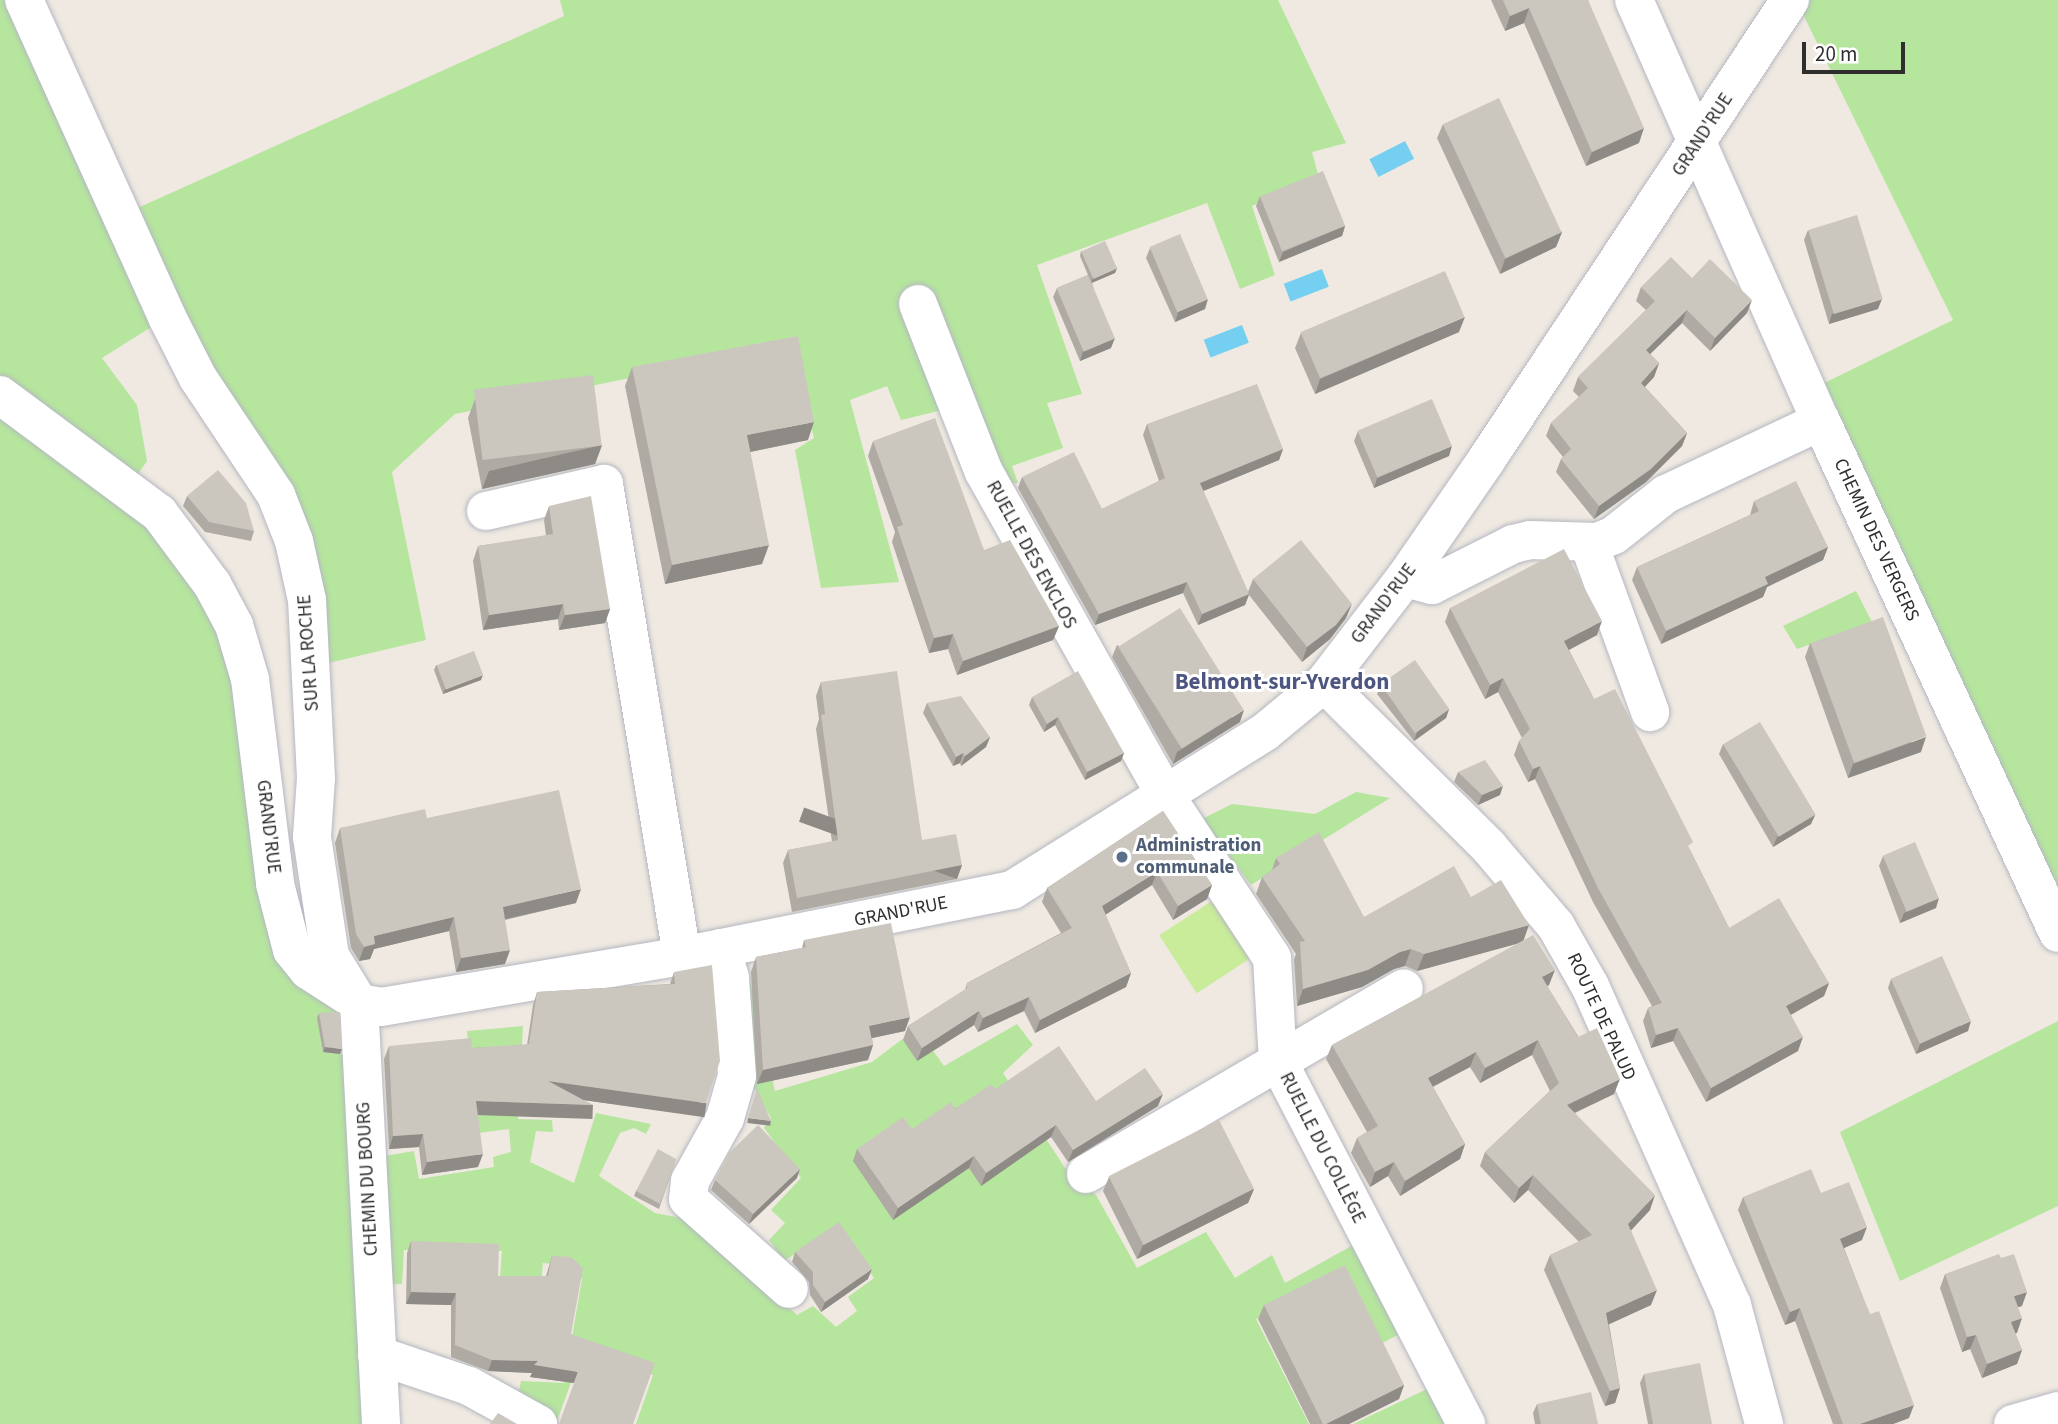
<!DOCTYPE html>
<meta charset="utf-8">
<style>
body{margin:0}
#map{position:relative;width:2058px;height:1424px;overflow:hidden;background:#efe9e1;font-family:"Source Sans 3",sans-serif}
div>[style]{position:absolute}
.green>*{inset:0;background:#b6e59e}
.pitch>*{inset:0;background:#c9ec9a;transform-origin:0 0}
.water>*{inset:0;background:#75cff0;transform-origin:0 0}
.roads{filter:drop-shadow(0 0 2px #b4b7c1) drop-shadow(0 0 2px #b4b7c1)}
.minor>*{height:38px;margin:-19px;padding:0 19px;transform-origin:19px;border-radius:19px;background:#fff}
.wall>*{inset:0;background:#afaba4}
.shaded-wall>*{inset:0;background:#8e8b86;transform-origin:0 0}
.building>*{inset:0;background:#cbc7bf;transform-origin:0 0}
.dots>*{width:19px;height:19px;translate:-50% -50%;box-sizing:border-box;border:4px solid #fff;border-radius:50%}
span{translate:-50% -50%;white-space:nowrap;text-align:center;line-height:1.15;-webkit-text-stroke:6px #fff;paint-order:stroke}
.street-label{font-size:19px;color:#2e2e2e}
.service-label{font-size:19px;color:#4e5e75;font-weight:700}
.left{translate:0 -50%;text-align:left}
.quarter-label{font-size:23px;color:#4d5680;font-weight:700}
.scale{position:absolute;left:1802px;top:42px;width:103px;height:32px;box-sizing:border-box;border:4px solid #2e2e2e;border-top:0;padding-left:9px;font-size:21px;line-height:24px;white-space:nowrap;color:#2e2e2e;-webkit-text-stroke:5px #fff;paint-order:stroke}
</style>
<div id="map">
<div class="green">
<div style="clip-path:polygon(0 0,22px 0,167px 317px,102px 358px,137px 405px,147px 461px,129px 487px,189px 550px,248px 716px,262px 881px,347px 1017px,318px 1018px,323px 1052px,355px 1056px,378px 1424px,0 1424px)"></div>
<div style="clip-path:polygon(560px 0,1278px 0,1346px 143px,1312px 152px,1318px 174px,1252px 206px,1275px 275px,1240px 289px,1207px 203px,1037px 265px,1082px 394px,1047px 403px,1063px 448px,1012px 466px,1018px 483px,995px 484px,963px 405px,901px 420px,887px 386px,850px 400px,899px 582px,821px 588px,795px 450px,814px 438px,791px 350px,771px 349px,455px 414px,392px 472px,426px 640px,316px 666px,312px 604px,122px 215px,564px 16px)"></div>
<div style="clip-path:polygon(1801px 0,2058px 0,2058px 927px,1812px 389px,1953px 320px,1798px 4px)"></div>
<div style="clip-path:polygon(1856px 591px,1872px 622px,1797px 649px,1783px 626px)"></div>
<div style="clip-path:polygon(1356px 792px,1390px 798px,1251px 885px,1202px 819px,1232px 804px,1315px 814px)"></div>
<div style="clip-path:polygon(746px 963px,775px 1091px,872px 1062px,917px 1028px,944px 1066px,1017px 1024px,1033px 1045px,1003px 1073px,1065px 1168px,1096px 1195px,1137px 1268px,1206px 1232px,1235px 1278px,1272px 1255px,1285px 1283px,1362px 1240px,1407px 1330px,1377px 1346px,1342px 1277px,1256px 1319px,1309px 1424px,636px 1424px,653px 1375px,583px 1349px,556px 1424px,516px 1405px,521px 1381px,564px 1383px,582px 1279px,569px 1266px,543px 1263px,541px 1285px,498px 1305px,502px 1251px,404px 1250px,402px 1284px,378px 1285px,373px 1158px,414px 1151px,419px 1179px,494px 1167px,493px 1157px,511px 1152px,509px 1129px,478px 1133px,467px 1031px,523px 1026px,518px 1119px,552px 1120px,553px 1132px,536px 1131px,530px 1162px,574px 1183px,596px 1113px,651px 1124px,646px 1134px,634px 1128px,620px 1133px,599px 1176px,655px 1213px,697px 1221px,797px 1315px,813px 1306px,836px 1327px,857px 1311px,848px 1297px,874px 1278px,838px 1226px,784px 1261px,769px 1240px,785px 1223px,771px 1210px,801px 1178px,764px 1128px,771px 1118px,753px 1086px,734px 966px)"></div>
<div style="clip-path:polygon(2058px 1021px,2058px 1206px,1900px 1281px,1840px 1132px)"></div>
<div style="clip-path:polygon(1442px 1382px,1463px 1424px,1353px 1424px)"></div>
</div>
<div class="pitch">
<div style="left:1212px;top:901px;width:69px;height:63px;rotate:57deg"></div>
</div>
<div class="water">
<div style="left:1405px;top:141px;width:20px;height:40px;rotate:63deg"></div>
<div style="left:1322px;top:269px;width:19px;height:41px;rotate:69deg"></div>
<div style="left:1242px;top:325px;width:19px;height:41px;rotate:69deg"></div>
</div>
<div class="roads">
<div class="minor">
<div style="left:24px;top:0;width:348px;rotate:65.7deg"></div>
<div style="left:167px;top:317px;width:68px;rotate:63.1deg"></div>
<div style="left:198px;top:378px;width:141px;rotate:56.3deg"></div>
<div style="left:276px;top:495px;width:49px;rotate:68.6deg"></div>
<div style="left:294px;top:541px;width:60px;rotate:77.6deg"></div>
<div style="left:307px;top:600px;width:178px;rotate:87.1deg"></div>
<div style="left:316px;top:778px;width:59px;rotate:93.9deg"></div>
<div style="left:312px;top:837px;width:120px;rotate:81.4deg"></div>
<div style="left:330px;top:956px;width:55px;rotate:58.3deg"></div>
<div style="left:359px;top:1003px;width:422px;rotate:87deg"></div>
<div style="left:1634px;top:0;width:461px;rotate:66.1deg"></div>
<div style="left:1821px;top:421px;width:564px;rotate:65.16deg"></div>
<div style="left:918px;top:304px;width:180px;rotate:68.6deg"></div>
<div style="left:984px;top:472px;width:370px;rotate:60.7deg"></div>
<div style="left:1165px;top:795px;width:195px;rotate:56.7deg"></div>
<div style="left:1272px;top:958px;width:103px;rotate:86.7deg"></div>
<div style="left:1278px;top:1061px;width:409px;rotate:62.6deg"></div>
<div style="left:0;top:395px;width:198px;rotate:36.6deg"></div>
<div style="left:159px;top:513px;width:89px;rotate:53.3deg"></div>
<div style="left:212px;top:584px;width:47px;rotate:61.8deg"></div>
<div style="left:234px;top:625px;width:56px;rotate:73.5deg"></div>
<div style="left:250px;top:679px;width:207px;rotate:83deg"></div>
<div style="left:275px;top:884px;width:68px;rotate:75.6deg"></div>
<div style="left:292px;top:950px;width:26px;rotate:51deg"></div>
<div style="left:308px;top:970px;width:61px;rotate:32.9deg"></div>
<div style="left:359px;top:1003px;width:22px;rotate:10deg"></div>
<div style="left:381px;top:1007px;width:305px;rotate:-9.6deg"></div>
<div style="left:682px;top:956px;width:337px;rotate:-11.3deg"></div>
<div style="left:1012px;top:890px;width:298px;rotate:-32deg"></div>
<div style="left:1265px;top:732px;width:77px;rotate:-39.7deg"></div>
<div style="left:1324px;top:683px;width:133px;rotate:-52.4deg"></div>
<div style="left:1405px;top:578px;width:145px;rotate:-55.4deg"></div>
<div style="left:1487px;top:459px;width:550px;rotate:-56.57deg"></div>
<div style="left:486px;top:511px;width:121px;rotate:-12.9deg"></div>
<div style="left:604px;top:484px;width:478px;rotate:80.6deg"></div>
<div style="left:1589px;top:544px;width:179px;rotate:70deg"></div>
<div style="left:1405px;top:578px;width:28px;rotate:15deg"></div>
<div style="left:1432px;top:585px;width:91px;rotate:-26.8deg"></div>
<div style="left:1513px;top:544px;width:17px;rotate:-13deg"></div>
<div style="left:1530px;top:540px;width:67px;rotate:1.7deg"></div>
<div style="left:1597px;top:542px;width:18px;rotate:-22deg"></div>
<div style="left:1614px;top:535px;width:66px;rotate:-38.3deg"></div>
<div style="left:1666px;top:494px;width:171px;rotate:-25.2deg"></div>
<div style="left:1324px;top:683px;width:231px;rotate:44.8deg"></div>
<div style="left:1488px;top:846px;width:105px;rotate:49.6deg"></div>
<div style="left:1556px;top:926px;width:69px;rotate:60.5deg"></div>
<div style="left:1590px;top:986px;width:349px;rotate:66deg"></div>
<div style="left:1732px;top:1305px;width:123px;rotate:74.9deg"></div>
<div style="left:721px;top:948px;width:31px;rotate:73deg"></div>
<div style="left:730px;top:978px;width:98px;rotate:85.9deg"></div>
<div style="left:737px;top:1076px;width:44px;rotate:105.9deg"></div>
<div style="left:725px;top:1118px;width:72px;rotate:119.1deg"></div>
<div style="left:690px;top:1181px;width:18px;rotate:96deg"></div>
<div style="left:688px;top:1199px;width:135px;rotate:41.7deg"></div>
<div style="left:1086px;top:1174px;width:368px;rotate:-30.3deg"></div>
<div style="left:377px;top:1355px;width:97px;rotate:18.6deg"></div>
<div style="left:469px;top:1386px;width:79px;rotate:28.8deg"></div>
<div style="left:2013px;top:1424px;width:47px;rotate:-16.1deg"></div>
</div>
</div>
<div class="wall">
<div style="clip-path:polygon(1491px 0,1588px 0,1639px 143px,1586px 166px,1524px 23px,1505px 31px)"></div>
<div style="clip-path:polygon(1443px 124px,1562px 232px,1556px 247px,1500px 274px,1437px 138px)"></div>
<div style="clip-path:polygon(1260px 196px,1345px 226px,1342px 236px,1279px 262px,1256px 206px)"></div>
<div style="clip-path:polygon(1808px 230px,1878px 309px,1829px 324px,1804px 240px)"></div>
<div style="clip-path:polygon(1150px 248px,1205px 309px,1175px 322px,1146px 258px)"></div>
<div style="clip-path:polygon(1081px 251px,1117px 268px,1115px 273px,1092px 283px,1111px 348px,1080px 361px,1053px 297px,1057px 288px,1088px 275px,1080px 256px)"></div>
<div style="clip-path:polygon(1692px 278px,1747px 313px,1710px 351px,1682px 323px,1650px 354px,1659px 363px,1654px 377px,1645px 387px,1687px 433px,1682px 446px,1646px 482px,1594px 519px,1556px 472px,1561px 459px,1563px 457px,1546px 436px,1551px 423px,1579px 397px,1573px 391px,1578px 377px,1646px 310px,1636px 301px,1641px 287px)"></div>
<div style="clip-path:polygon(1459px 332px,1315px 394px,1295px 348px,1301px 333px)"></div>
<div style="clip-path:polygon(632px 367px,808px 440px,750px 452px,762px 564px,665px 584px,625px 386px)"></div>
<div style="clip-path:polygon(475px 399px,602px 445px,595px 464px,482px 489px,468px 418px)"></div>
<div style="clip-path:polygon(1147px 424px,1283px 449px,1279px 460px,1203px 491px,1248px 592px,1253px 579px,1346px 618px,1330px 639px,1302px 662px,1249px 595px,1245px 605px,1198px 625px,1183px 593px,1095px 625px,1018px 488px,1022px 477px,1102px 509px,1159px 481px,1143px 435px)"></div>
<div style="clip-path:polygon(1358px 431px,1449px 456px,1374px 488px,1354px 441px)"></div>
<div style="clip-path:polygon(873px 441px,984px 550px,1059px 626px,1053px 640px,957px 675px,948px 649px,929px 653px,892px 542px,895px 532px,868px 456px)"></div>
<div style="clip-path:polygon(187px 496px,254px 531px,251px 541px,205px 532px,183px 506px)"></div>
<div style="clip-path:polygon(1754px 501px,1828px 547px,1823px 560px,1767px 587px,1763px 597px,1661px 644px,1632px 580px,1637px 567px,1750px 515px)"></div>
<div style="clip-path:polygon(549px 506px,610px 609px,605px 623px,559px 630px,558px 619px,483px 630px,473px 561px,478px 546px,546px 536px,544px 520px)"></div>
<div style="clip-path:polygon(1450px 608px,1597px 635px,1569px 650px,1594px 699px,1690px 850px,1729px 928px,1829px 983px,1824px 996px,1791px 1015px,1798px 1051px,1706px 1102px,1673px 1041px,1651px 1048px,1643px 1021px,1648px 1008px,1652px 1006px,1593px 902px,1535px 779px,1528px 782px,1514px 755px,1519px 741px,1522px 738px,1498px 692px,1485px 699px,1445px 622px)"></div>
<div style="clip-path:polygon(1810px 643px,1921px 752px,1848px 778px,1805px 657px)"></div>
<div style="clip-path:polygon(1117px 645px,1240px 722px,1173px 764px,1112px 657px)"></div>
<div style="clip-path:polygon(436px 665px,481px 680px,443px 694px,434px 670px)"></div>
<div style="clip-path:polygon(821px 682px,922px 840px,962px 865px,957px 879px,792px 912px,783px 863px,788px 850px,832px 842px,816px 729px,819px 719px,816px 696px)"></div>
<div style="clip-path:polygon(1381px 685px,1449px 709px,1446px 718px,1414px 741px,1377px 694px)"></div>
<div style="clip-path:polygon(1032px 697px,1124px 753px,1121px 761px,1085px 780px,1055px 725px,1044px 732px,1029px 705px)"></div>
<div style="clip-path:polygon(927px 703px,990px 737px,986px 747px,961px 766px,960px 763px,953px 766px,923px 713px)"></div>
<div style="clip-path:polygon(1723px 744px,1815px 815px,1811px 824px,1773px 847px,1719px 754px)"></div>
<div style="clip-path:polygon(1458px 772px,1500px 795px,1478px 805px,1454px 782px)"></div>
<div style="clip-path:polygon(1163px 811px,1212px 885px,1207px 899px,1173px 920px,1152px 885px,1105px 915px,1131px 973px,1126px 987px,1035px 1033px,1024px 1011px,978px 1032px,974px 1025px,917px 1061px,903px 1040px,908px 1026px,965px 990px,967px 983px,1061px 933px,1042px 902px,1047px 888px)"></div>
<div style="clip-path:polygon(427px 818px,576px 903px,505px 920px,505px 964px,456px 972px,449px 931px,374px 949px,370px 959px,359px 961px,351px 948px,335px 843px,340px 828px)"></div>
<div style="clip-path:polygon(1883px 856px,1936px 908px,1900px 923px,1879px 866px)"></div>
<div style="clip-path:polygon(1276px 858px,1364px 917px,1471px 897px,1523px 941px,1549px 985px,1547px 986px,1614px 1094px,1575px 1113px,1650px 1210px,1631px 1230px,1651px 1305px,1609px 1324px,1620px 1388px,1615px 1403px,1605px 1406px,1544px 1270px,1550px 1255px,1579px 1242px,1528px 1190px,1514px 1203px,1480px 1166px,1485px 1152px,1550px 1091px,1532px 1055px,1480px 1083px,1470px 1067px,1433px 1087px,1465px 1144px,1460px 1159px,1400px 1196px,1388px 1176px,1370px 1187px,1351px 1153px,1357px 1138px,1367px 1132px,1326px 1059px,1332px 1045px,1520px 943px,1417px 971px,1405px 966px,1394px 969px,1362px 987px,1297px 1006px,1294px 959px,1296px 954px,1256px 894px,1262px 877px,1272px 870px)"></div>
<div style="clip-path:polygon(804px 940px,905px 1031px,872px 1038px,873px 1045px,868px 1060px,757px 1084px,751px 972px,756px 957px,802px 948px)"></div>
<div style="clip-path:polygon(674px 972px,701px 1116px,583px 1100px,593px 1105px,588px 1118px,478px 1114px,478px 1167px,422px 1175px,419px 1147px,389px 1149px,384px 1059px,389px 1046px,472px 1048px,527px 1045px,533px 1005px,537px 992px,670px 984px)"></div>
<div style="clip-path:polygon(1891px 979px,1968px 1031px,1916px 1054px,1888px 988px)"></div>
<div style="clip-path:polygon(319px 1013px,340px 1054px,323px 1052px,317px 1018px)"></div>
<div style="clip-path:polygon(995px 1089px,1096px 1101px,1158px 1106px,1068px 1162px,1051px 1137px,981px 1186px,969px 1168px,893px 1220px,853px 1161px,857px 1149px,912px 1129px)"></div>
<div style="clip-path:polygon(676px 1159px,659px 1209px,634px 1196px,636px 1191px)"></div>
<div style="clip-path:polygon(1109px 1177px,1254px 1189px,1248px 1203px,1137px 1259px,1103px 1191px)"></div>
<div style="clip-path:polygon(797px 1178px,749px 1224px,711px 1190px,715px 1180px)"></div>
<div style="clip-path:polygon(1821px 1193px,1862px 1240px,1844px 1248px,1909px 1418px,1893px 1424px,1833px 1424px,1795px 1321px,1785px 1325px,1738px 1210px,1743px 1197px)"></div>
<div style="clip-path:polygon(411px 1241px,498px 1276px,546px 1276px,552px 1256px,571px 1334px,574px 1383px,530px 1377px,532px 1373px,488px 1371px,451px 1357px,451px 1305px,406px 1304px,407px 1253px)"></div>
<div style="clip-path:polygon(795px 1252px,868px 1279px,821px 1312px,810px 1295px,809px 1282px,792px 1262px)"></div>
<div style="clip-path:polygon(1945px 1274px,2022px 1306px,2018px 1307px,2017px 1333px,2015px 1333px,2022px 1350px,2017px 1364px,1982px 1378px,1970px 1349px,1962px 1352px,1940px 1288px)"></div>
<div style="clip-path:polygon(1264px 1305px,1404px 1385px,1399px 1399px,1349px 1424px,1310px 1424px,1258px 1319px)"></div>
<div style="clip-path:polygon(1644px 1374px,1712px 1424px,1648px 1424px,1640px 1383px)"></div>
<div style="clip-path:polygon(1537px 1404px,1598px 1424px,1535px 1424px,1533px 1413px)"></div>
</div>
<div class="shaded-wall">
<div style="clip-path:polygon(1529px 8px,1524px 23px,1505px 31px,1510px 16px)"></div>
<div style="clip-path:polygon(1644px 128px,1639px 143px,1586px 166px,1592px 152px)"></div>
<div style="clip-path:polygon(1345px 226px,1342px 236px,1279px 262px,1283px 252px)"></div>
<div style="clip-path:polygon(1562px 232px,1556px 247px,1500px 274px,1505px 259px)"></div>
<div style="clip-path:polygon(1117px 268px,1115px 273px,1091px 283px,1093px 278px)"></div>
<div style="clip-path:polygon(1208px 299px,1205px 309px,1175px 322px,1178px 312px)"></div>
<div style="clip-path:polygon(1882px 299px,1878px 309px,1829px 324px,1832px 314px)"></div>
<div style="clip-path:polygon(1752px 300px,1747px 313px,1710px 351px,1715px 338px)"></div>
<div style="clip-path:polygon(1687px 310px,1682px 323px,1641px 363px,1646px 350px)"></div>
<div style="clip-path:polygon(1465px 317px,1459px 332px,1315px 394px,1320px 379px)"></div>
<div style="clip-path:polygon(1115px 338px,1111px 348px,1080px 361px,1083px 351px)"></div>
<div style="clip-path:polygon(1659px 363px,1654px 377px,1636px 396px,1641px 383px)"></div>
<div style="clip-path:polygon(814px 422px,808px 440px,740px 454px,747px 435px)"></div>
<div style="clip-path:polygon(1687px 433px,1682px 446px,1646px 482px,1594px 519px,1599px 506px)"></div>
<div style="clip-path:polygon(602px 445px,595px 464px,482px 489px,489px 471px)"></div>
<div style="clip-path:polygon(1452px 446px,1449px 456px,1374px 488px,1377px 478px)"></div>
<div style="clip-path:polygon(1283px 449px,1279px 460px,1196px 494px,1200px 483px)"></div>
<div style="clip-path:polygon(769px 545px,762px 564px,665px 584px,672px 565px)"></div>
<div style="clip-path:polygon(1828px 547px,1823px 560px,1767px 587px,1763px 597px,1661px 644px,1666px 631px,1765px 577px)"></div>
<div style="clip-path:polygon(1187px 582px,1183px 593px,1095px 625px,1099px 614px)"></div>
<div style="clip-path:polygon(1249px 594px,1245px 605px,1198px 625px,1202px 614px)"></div>
<div style="clip-path:polygon(563px 604px,558px 619px,483px 630px,489px 615px)"></div>
<div style="clip-path:polygon(1352px 604px,1346px 618px,1330px 639px,1302px 662px,1307px 647px)"></div>
<div style="clip-path:polygon(610px 609px,605px 623px,559px 630px,565px 615px)"></div>
<div style="clip-path:polygon(1602px 621px,1597px 635px,1559px 655px,1564px 641px)"></div>
<div style="clip-path:polygon(1059px 626px,1053px 640px,957px 675px,963px 661px)"></div>
<div style="clip-path:polygon(953px 634px,948px 649px,929px 653px,934px 638px)"></div>
<div style="clip-path:polygon(483px 675px,481px 680px,443px 694px,445px 689px)"></div>
<div style="clip-path:polygon(1503px 678px,1498px 692px,1485px 699px,1490px 685px)"></div>
<div style="clip-path:polygon(1449px 709px,1446px 718px,1414px 741px,1417px 732px)"></div>
<div style="clip-path:polygon(1244px 710px,1240px 722px,1173px 764px,1177px 752px)"></div>
<div style="clip-path:polygon(1058px 717px,1055px 725px,1044px 732px,1047px 724px)"></div>
<div style="clip-path:polygon(990px 737px,986px 747px,961px 766px,965px 756px)"></div>
<div style="clip-path:polygon(1926px 737px,1921px 752px,1848px 778px,1853px 764px)"></div>
<div style="clip-path:polygon(963px 753px,960px 763px,953px 766px,956px 757px)"></div>
<div style="clip-path:polygon(1124px 753px,1121px 761px,1085px 780px,1087px 772px)"></div>
<div style="clip-path:polygon(1540px 766px,1535px 779px,1528px 782px,1533px 769px)"></div>
<div style="clip-path:polygon(1503px 786px,1500px 795px,1478px 805px,1482px 795px)"></div>
<div style="clip-path:polygon(1815px 815px,1811px 824px,1773px 847px,1777px 837px)"></div>
<div style="left:962px;top:865px;width:15px;height:168px;rotate:110deg"></div>
<div style="clip-path:polygon(1157px 872px,1152px 885px,1097px 920px,1102px 906px)"></div>
<div style="clip-path:polygon(1212px 885px,1207px 899px,1173px 920px,1178px 906px)"></div>
<div style="clip-path:polygon(581px 889px,576px 903px,497px 921px,503px 907px)"></div>
<div style="clip-path:polygon(1939px 898px,1936px 908px,1900px 923px,1904px 913px)"></div>
<div style="clip-path:polygon(454px 917px,449px 931px,374px 949px,370px 959px,359px 961px,364px 947px,374px 936px)"></div>
<div style="clip-path:polygon(1529px 925px,1523px 942px,1417px 971px,1424px 954px)"></div>
<div style="clip-path:polygon(1411px 949px,1405px 966px,1394px 969px,1362px 987px,1297px 1006px,1303px 989px,1400px 952px)"></div>
<div style="clip-path:polygon(510px 950px,505px 964px,456px 972px,461px 958px)"></div>
<div style="clip-path:polygon(1555px 970px,1549px 985px,1536px 992px,1542px 977px)"></div>
<div style="clip-path:polygon(1131px 973px,1126px 987px,1035px 1033px,1040px 1020px)"></div>
<div style="clip-path:polygon(1829px 983px,1824px 996px,1781px 1020px,1786px 1006px)"></div>
<div style="clip-path:polygon(1029px 997px,1024px 1011px,978px 1032px,983px 1018px)"></div>
<div style="clip-path:polygon(979px 1011px,974px 1025px,917px 1061px,922px 1048px)"></div>
<div style="clip-path:polygon(910px 1017px,905px 1031px,863px 1040px,869px 1026px)"></div>
<div style="clip-path:polygon(1971px 1021px,1968px 1031px,1916px 1054px,1920px 1044px)"></div>
<div style="clip-path:polygon(1678px 1028px,1673px 1041px,1651px 1048px,1656px 1035px)"></div>
<div style="clip-path:polygon(1803px 1037px,1798px 1051px,1706px 1102px,1711px 1088px)"></div>
<div style="clip-path:polygon(1538px 1040px,1532px 1055px,1480px 1083px,1485px 1068px)"></div>
<div style="clip-path:polygon(873px 1045px,868px 1060px,757px 1084px,763px 1070px)"></div>
<div style="clip-path:polygon(325px 1047px,342px 1049px,340px 1054px,323px 1052px)"></div>
<div style="clip-path:polygon(1476px 1052px,1470px 1067px,1422px 1092px,1428px 1078px)"></div>
<div style="clip-path:polygon(1620px 1079px,1614px 1094px,1561px 1119px,1567px 1105px)"></div>
<div style="left:548px;top:1081px;width:160px;height:14px;rotate:8deg"></div>
<div style="clip-path:polygon(1163px 1094px,1158px 1106px,1068px 1162px,1073px 1150px)"></div>
<div style="left:476px;top:1101px;width:117px;height:14px;rotate:2deg"></div>
<div style="left:748px;top:1118px;width:23px;height:5px;rotate:7deg"></div>
<div style="clip-path:polygon(1056px 1125px,1051px 1137px,981px 1186px,986px 1173px)"></div>
<div style="clip-path:polygon(423px 1134px,419px 1147px,389px 1149px,393px 1136px)"></div>
<div style="clip-path:polygon(1465px 1144px,1460px 1159px,1400px 1196px,1405px 1181px)"></div>
<div style="clip-path:polygon(483px 1154px,478px 1167px,422px 1175px,427px 1162px)"></div>
<div style="clip-path:polygon(974px 1156px,969px 1168px,893px 1220px,898px 1208px)"></div>
<div style="clip-path:polygon(1394px 1162px,1388px 1176px,1370px 1187px,1375px 1172px)"></div>
<div style="clip-path:polygon(800px 1169px,797px 1178px,749px 1224px,753px 1214px)"></div>
<div style="clip-path:polygon(1533px 1175px,1528px 1190px,1514px 1203px,1519px 1188px)"></div>
<div style="clip-path:polygon(1254px 1189px,1248px 1203px,1137px 1259px,1143px 1245px)"></div>
<div style="clip-path:polygon(1655px 1195px,1650px 1210px,1623px 1239px,1628px 1224px)"></div>
<div style="clip-path:polygon(1867px 1227px,1862px 1240px,1835px 1252px,1840px 1239px)"></div>
<div style="clip-path:polygon(872px 1269px,868px 1279px,821px 1312px,825px 1302px)"></div>
<div style="clip-path:polygon(1657px 1290px,1651px 1305px,1601px 1328px,1606px 1313px)"></div>
<div style="clip-path:polygon(411px 1292px,456px 1293px,451px 1305px,406px 1304px)"></div>
<div style="clip-path:polygon(2027px 1292px,2022px 1306px,2009px 1310px,2014px 1296px)"></div>
<div style="clip-path:polygon(1800px 1308px,1795px 1321px,1785px 1325px,1790px 1312px)"></div>
<div style="clip-path:polygon(2022px 1318px,2017px 1333px,2005px 1336px,2011px 1322px)"></div>
<div style="clip-path:polygon(1976px 1335px,1970px 1349px,1962px 1352px,1967px 1337px)"></div>
<div style="clip-path:polygon(2022px 1350px,2017px 1364px,1982px 1378px,1987px 1364px)"></div>
<div style="clip-path:polygon(492px 1360px,538px 1361px,578px 1372px,574px 1383px,530px 1377px,532px 1373px,488px 1371px)"></div>
<div style="clip-path:polygon(1404px 1385px,1399px 1399px,1349px 1424px,1326px 1424px)"></div>
<div style="clip-path:polygon(1620px 1388px,1615px 1403px,1605px 1406px,1610px 1391px)"></div>
<div style="clip-path:polygon(1914px 1405px,1909px 1418px,1893px 1424px,1860px 1424px)"></div>
</div>
<div class="building">
<div style="clip-path:polygon(1503px 0,1588px 0,1644px 128px,1592px 152px,1529px 8px,1510px 16px)"></div>
<div style="left:1499px;top:98px;width:148px;height:62px;rotate:65deg"></div>
<div style="left:1323px;top:171px;width:59px;height:68px;rotate:68deg"></div>
<div style="left:1857px;top:215px;width:88px;height:51px;rotate:73deg"></div>
<div style="left:1180px;top:234px;width:71px;height:33px;rotate:67deg"></div>
<div style="left:1105px;top:241px;width:30px;height:26px;rotate:66deg"></div>
<div style="clip-path:polygon(1671px 257px,1692px 278px,1710px 259px,1752px 300px,1715px 338px,1687px 310px,1646px 350px,1659px 363px,1641px 383px,1687px 433px,1651px 469px,1599px 506px,1561px 459px,1571px 449px,1551px 423px,1588px 388px,1578px 377px,1655px 301px,1641px 287px)"></div>
<div style="left:1445px;top:271px;width:50px;height:157px;rotate:67deg"></div>
<div style="left:1088px;top:275px;width:69px;height:34px;rotate:67deg"></div>
<div style="clip-path:polygon(798px 336px,814px 422px,747px 435px,769px 545px,672px 565px,632px 367px)"></div>
<div style="left:593px;top:375px;width:71px;height:120px;rotate:83deg"></div>
<div style="clip-path:polygon(1257px 384px,1283px 449px,1200px 483px,1249px 594px,1202px 614px,1187px 582px,1099px 614px,1022px 477px,1074px 452px,1102px 509px,1165px 478px,1147px 424px)"></div>
<div style="left:1432px;top:399px;width:51px;height:81px;rotate:67deg"></div>
<div style="clip-path:polygon(935px 418px,984px 550px,1010px 540px,1059px 626px,963px 661px,953px 634px,934px 638px,897px 527px,903px 525px,873px 441px)"></div>
<div style="clip-path:polygon(218px 470px,246px 503px,254px 531px,209px 522px,187px 496px)"></div>
<div style="clip-path:polygon(1796px 481px,1828px 547px,1765px 577px,1768px 584px,1666px 631px,1637px 567px,1759px 511px,1754px 501px)"></div>
<div style="clip-path:polygon(591px 496px,610px 609px,565px 615px,563px 604px,489px 615px,478px 546px,553px 534px,549px 506px)"></div>
<div style="clip-path:polygon(1301px 540px,1352px 604px,1336px 625px,1307px 647px,1253px 579px)"></div>
<div style="clip-path:polygon(1564px 549px,1602px 621px,1564px 641px,1594px 699px,1615px 689px,1693px 842px,1688px 846px,1729px 928px,1779px 898px,1829px 983px,1786px 1006px,1803px 1037px,1711px 1088px,1678px 1028px,1656px 1035px,1648px 1008px,1662px 1003px,1598px 888px,1540px 766px,1533px 769px,1519px 741px,1530px 729px,1503px 678px,1490px 685px,1450px 608px)"></div>
<div style="left:1180px;top:608px;width:120px;height:73px;rotate:58deg"></div>
<div style="left:1883px;top:617px;width:127px;height:77px;rotate:70deg"></div>
<div style="left:474px;top:651px;width:26px;height:40px;rotate:69deg"></div>
<div style="left:1415px;top:660px;width:60px;height:42px;rotate:55deg"></div>
<div style="clip-path:polygon(897px 671px,922px 840px,956px 834px,962px 865px,797px 898px,788px 850px,838px 840px,821px 715px,825px 714px,821px 682px)"></div>
<div style="clip-path:polygon(1078px 671px,1124px 753px,1087px 772px,1058px 717px,1047px 724px,1032px 697px)"></div>
<div style="clip-path:polygon(961px 696px,990px 737px,965px 756px,963px 753px,956px 757px,927px 703px)"></div>
<div style="left:1760px;top:722px;width:108px;height:43px;rotate:59deg"></div>
<div style="clip-path:polygon(1485px 760px,1503px 786px,1482px 795px,1458px 772px)"></div>
<div style="clip-path:polygon(559px 790px,581px 889px,503px 907px,510px 950px,461px 958px,454px 917px,374px 936px,375px 944px,364px 947px,356px 934px,340px 828px,425px 809px,427px 818px)"></div>
<div style="clip-path:polygon(1163px 811px,1212px 885px,1178px 906px,1157px 872px,1102px 906px,1131px 973px,1040px 1020px,1029px 997px,983px 1018px,979px 1011px,922px 1048px,908px 1026px,967px 988px,967px 983px,1072px 928px,1047px 888px)"></div>
<div style="clip-path:polygon(1319px 832px,1364px 917px,1454px 866px,1471px 897px,1501px 880px,1529px 925px,1424px 954px,1411px 949px,1400px 952px,1368px 970px,1303px 989px,1300px 942px,1305px 941px,1262px 877px,1280px 864px,1276px 858px)"></div>
<div style="left:1915px;top:842px;width:61px;height:35px;rotate:67deg"></div>
<div style="clip-path:polygon(891px 923px,910px 1017px,869px 1026px,873px 1045px,763px 1070px,756px 957px,806px 947px,804px 940px)"></div>
<div style="clip-path:polygon(1533px 935px,1555px 970px,1542px 977px,1578px 1037px,1597px 1028px,1620px 1079px,1567px 1105px,1655px 1195px,1628px 1224px,1657px 1290px,1606px 1313px,1620px 1388px,1610px 1391px,1550px 1255px,1592px 1235px,1533px 1175px,1519px 1188px,1485px 1152px,1559px 1083px,1538px 1040px,1485px 1068px,1476px 1052px,1428px 1078px,1465px 1144px,1405px 1181px,1394px 1162px,1375px 1172px,1357px 1138px,1378px 1126px,1332px 1045px)"></div>
<div style="left:1942px;top:956px;width:71px;height:56px;rotate:66deg"></div>
<div style="clip-path:polygon(712px 965px,720px 1061px,706px 1103px,548px 1081px,593px 1105px,476px 1101px,483px 1154px,427px 1162px,423px 1134px,393px 1136px,389px 1046px,471px 1038px,472px 1048px,529px 1044px,537px 992px,675px 984px,674px 972px)"></div>
<div style="clip-path:polygon(340px 1012px,342px 1049px,325px 1047px,319px 1013px)"></div>
<div style="clip-path:polygon(1059px 1046px,1096px 1101px,1145px 1068px,1163px 1094px,1073px 1150px,1056px 1125px,986px 1173px,974px 1156px,898px 1208px,857px 1149px,903px 1117px,912px 1129px,951px 1102px,955px 1109px,991px 1084px,995px 1089px)"></div>
<div style="clip-path:polygon(757px 1088px,771px 1121px,748px 1118px)"></div>
<div style="left:1219px;top:1120px;width:77px;height:124px;rotate:63deg"></div>
<div style="clip-path:polygon(758px 1125px,800px 1169px,753px 1214px,715px 1180px,729px 1153px)"></div>
<div style="clip-path:polygon(658px 1149px,676px 1159px,660px 1204px,636px 1191px)"></div>
<div style="clip-path:polygon(1811px 1169px,1821px 1193px,1849px 1182px,1867px 1227px,1840px 1239px,1870px 1314px,1879px 1311px,1914px 1405px,1860px 1424px,1843px 1424px,1800px 1308px,1790px 1312px,1743px 1197px)"></div>
<div style="clip-path:polygon(839px 1222px,872px 1269px,825px 1302px,813px 1285px,813px 1272px,795px 1252px)"></div>
<div style="clip-path:polygon(411px 1241px,499px 1244px,498px 1276px,548px 1276px,552px 1256px,571px 1257px,583px 1268px,571px 1334px,655px 1363px,633px 1424px,559px 1424px,578px 1372px,534px 1365px,538px 1361px,492px 1360px,455px 1345px,456px 1293px,411px 1292px)"></div>
<div style="clip-path:polygon(1999px 1254px,2001px 1258px,2014px 1254px,2027px 1292px,2014px 1296px,2022px 1318px,2011px 1322px,2022px 1350px,1987px 1364px,1976px 1335px,1967px 1337px,1945px 1274px)"></div>
<div style="clip-path:polygon(1345px 1265px,1404px 1385px,1326px 1424px,1323px 1424px,1264px 1305px)"></div>
<div style="clip-path:polygon(1700px 1363px,1712px 1424px,1653px 1424px,1644px 1374px)"></div>
<div style="clip-path:polygon(1591px 1392px,1598px 1424px,1541px 1424px,1537px 1404px)"></div>
<div style="clip-path:polygon(498px 1413px,517px 1424px,490px 1424px)"></div>
</div>
<div class="dots">
<div style="left:1122px;top:857px;background:#5c6f8a"></div>
</div>
<div class="street-label">
<span style="left:1703px;top:135px;rotate:-57deg">GRAND'RUE</span>
<span style="left:1876px;top:540px;rotate:65deg">CHEMIN DES VERGERS</span>
<span style="left:1031px;top:555px;rotate:61deg">RUELLE DES ENCLOS</span>
<span style="left:1384px;top:604px;rotate:-53deg">GRAND'RUE</span>
<span style="left:309px;top:653px;rotate:-94deg">SUR LA ROCHE</span>
<span style="left:268px;top:827px;rotate:83deg">GRAND'RUE</span>
<span style="left:901px;top:912px;rotate:-11deg">GRAND'RUE</span>
<span style="left:1601px;top:1017px;rotate:65deg">ROUTE DE PALUD</span>
<span style="left:1322px;top:1148px;rotate:63deg">RUELLE DU COLLÈGE</span>
<span style="left:368px;top:1179px;rotate:-93deg">CHEMIN DU BOURG</span>
</div>
<div class="service-label">
<span class="left" style="left:1136px;top:857px">Administration<br>communale</span>
</div>
<div class="quarter-label">
<span style="left:1282px;top:682px">Belmont-sur-Yverdon</span>
</div>
<div class="scale">20 m</div>
</div>
